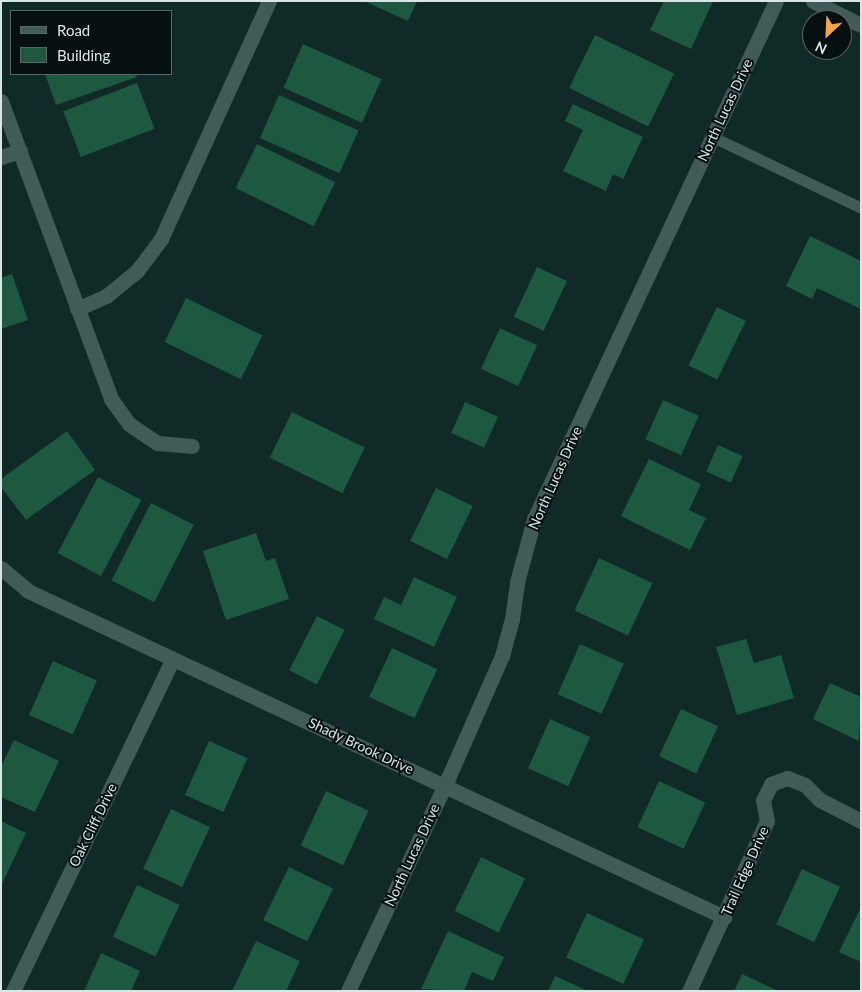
<!DOCTYPE html>
<style>
body{margin:0}
#map{position:relative;width:862px;height:992px;overflow:hidden;background:#102a28;font-family:Lato,sans-serif}
div>[style]{position:absolute}
.building>*{inset:0;background:#1d5841;transform-origin:0 0}
.lane>*{height:11px;margin:-5.5px;padding:0 5.5px;transform-origin:5.5px;border-radius:5.5px;background:#415b59}
.street>*{height:15px;margin:-7.5px;padding:0 7.5px;transform-origin:7.5px;border-radius:7.5px;background:#415b59}
span{translate:-50% -50%;white-space:nowrap;text-align:center;line-height:1.15;-webkit-text-stroke:4px #061010;paint-order:stroke}
.street-label{font-size:14px;color:#d8e7e5}
.frame{position:absolute;inset:0;border:2px solid #d8e7e5;pointer-events:none}
.legend{position:absolute;left:10px;top:10px;width:162px;height:65px;box-sizing:border-box;background:#061010;border:1px solid #5a6665;margin:0;padding:6px 9px;list-style:none;font-size:15px;color:#d8e7e5}
.legend li{display:flex;align-items:center;gap:10px;height:25px}
.legend b{width:25px;border:1px solid #5a6665}
.north{position:absolute;left:802px;top:10px;width:50px;height:50px;box-sizing:border-box;background:#061010;border:1px solid #5a6665;border-radius:50%;rotate:205deg;font-size:14px;font-weight:700;line-height:20px;text-align:center;color:#d8e7e5}
.north::after{content:'';display:block;margin:auto;width:18px;height:22px;background:#f6a247;clip-path:polygon(50% 0,100% 100%,50% 72%,0 100%)}
</style>
<div id="map">
<div class="building">
<div style="clip-path:polygon(364px 1px,417px 1px,408px 21px)"></div>
<div style="clip-path:polygon(664px 1px,713px 1px,691px 49px,650px 30px)"></div>
<div style="left:595px;top:35px;width:88px;height:59px;rotate:26deg"></div>
<div style="left:303px;top:44px;width:86px;height:48px;rotate:24deg"></div>
<div style="clip-path:polygon(45px 74px,136px 74px,137px 77px,56px 105px)"></div>
<div style="left:137px;top:83px;width:49px;height:79px;rotate:69deg"></div>
<div style="left:279px;top:95px;width:87px;height:47px;rotate:24deg"></div>
<div style="clip-path:polygon(573px 104px,643px 137px,623px 179px,613px 174px,606px 191px,563px 171px,583px 130px,565px 121px)"></div>
<div style="left:257px;top:144px;width:87px;height:49px;rotate:26deg"></div>
<div style="clip-path:polygon(810px 236px,861px 261px,861px 309px,817px 288px,812px 299px,786px 286px)"></div>
<div style="left:537px;top:267px;width:33px;height:55px;rotate:25deg"></div>
<div style="clip-path:polygon(12px 274px,28px 320px,1px 329px,1px 278px)"></div>
<div style="left:186px;top:298px;width:85px;height:49px;rotate:26deg"></div>
<div style="left:717px;top:307px;width:32px;height:65px;rotate:26deg"></div>
<div style="left:500px;top:328px;width:41px;height:45px;rotate:25deg"></div>
<div style="left:663px;top:400px;width:39px;height:43px;rotate:24deg"></div>
<div style="left:465px;top:402px;width:36px;height:34px;rotate:24deg"></div>
<div style="left:292px;top:412px;width:81px;height:51px;rotate:26deg"></div>
<div style="clip-path:polygon(67px 431px,95px 470px,26px 520px,1px 487px,1px 479px)"></div>
<div style="left:718px;top:445px;width:27px;height:29px;rotate:24deg"></div>
<div style="clip-path:polygon(649px 459px,701px 484px,689px 510px,706px 518px,690px 550px,621px 516px)"></div>
<div style="left:98px;top:477px;width:49px;height:86px;rotate:28deg"></div>
<div style="left:436px;top:488px;width:41px;height:59px;rotate:26deg"></div>
<div style="left:151px;top:503px;width:48px;height:87px;rotate:27deg"></div>
<div style="clip-path:polygon(256px 533px,266px 561px,275px 558px,289px 599px,226px 620px,203px 551px)"></div>
<div style="left:599px;top:558px;width:59px;height:58px;rotate:25deg"></div>
<div style="clip-path:polygon(414px 577px,457px 597px,434px 647px,374px 619px,384px 597px,401px 605px)"></div>
<div style="left:317px;top:616px;width:31px;height:61px;rotate:27deg"></div>
<div style="clip-path:polygon(746px 639px,754px 663px,781px 655px,794px 698px,737px 715px,716px 647px)"></div>
<div style="left:580px;top:644px;width:48px;height:55px;rotate:24deg"></div>
<div style="left:392px;top:648px;width:50px;height:54px;rotate:25deg"></div>
<div style="left:53px;top:661px;width:48px;height:59px;rotate:24deg"></div>
<div style="clip-path:polygon(830px 683px,861px 697px,859px 741px,813px 719px)"></div>
<div style="left:681px;top:709px;width:41px;height:52px;rotate:25deg"></div>
<div style="left:550px;top:719px;width:44px;height:54px;rotate:24deg"></div>
<div style="clip-path:polygon(14px 740px,59px 761px,35px 812px,1px 797px,1px 767px)"></div>
<div style="left:209px;top:741px;width:42px;height:59px;rotate:24deg"></div>
<div style="left:659px;top:781px;width:51px;height:51px;rotate:25deg"></div>
<div style="left:326px;top:791px;width:47px;height:60px;rotate:25deg"></div>
<div style="left:171px;top:809px;width:43px;height:66px;rotate:25deg"></div>
<div style="clip-path:polygon(1px 821px,26px 833px,1px 886px)"></div>
<div style="left:481px;top:857px;width:49px;height:60px;rotate:26deg"></div>
<div style="left:289px;top:867px;width:49px;height:59px;rotate:26deg"></div>
<div style="left:802px;top:869px;width:42px;height:61px;rotate:25deg"></div>
<div style="left:137px;top:885px;width:47px;height:57px;rotate:25deg"></div>
<div style="clip-path:polygon(861px 907px,861px 962px,839px 952px)"></div>
<div style="left:587px;top:913px;width:63px;height:49px;rotate:25deg"></div>
<div style="clip-path:polygon(448px 931px,504px 957px,493px 981px,472px 972px,464px 991px,421px 989px)"></div>
<div style="clip-path:polygon(256px 941px,300px 961px,286px 991px,232px 991px)"></div>
<div style="clip-path:polygon(101px 953px,140px 971px,131px 991px,84px 991px)"></div>
<div style="clip-path:polygon(742px 974px,778px 991px,734px 991px)"></div>
<div style="clip-path:polygon(555px 976px,588px 991px,548px 991px)"></div>
</div>
<div class="lane">
<div style="left:713px;top:137px;width:164px;rotate:25.6deg"></div>
</div>
<div class="street">
<div style="left:813px;top:1px;width:54px;rotate:26.6deg"></div>
<div style="left:1px;top:101px;width:318px;rotate:69.7deg"></div>
<div style="left:111px;top:399px;width:31px;rotate:54deg"></div>
<div style="left:129px;top:424px;width:34px;rotate:34deg"></div>
<div style="left:157px;top:443px;width:35px;rotate:5deg"></div>
<div style="left:1px;top:157px;width:20px;rotate:-18deg"></div>
<div style="left:77px;top:309px;width:32px;rotate:-24deg"></div>
<div style="left:106px;top:296px;width:40px;rotate:-39deg"></div>
<div style="left:137px;top:271px;width:40px;rotate:-53deg"></div>
<div style="left:161px;top:239px;width:261px;rotate:-65.6deg"></div>
<div style="left:1px;top:568px;width:35px;rotate:40deg"></div>
<div style="left:28px;top:591px;width:769px;rotate:25.1deg"></div>
<div style="left:13px;top:991px;width:367px;rotate:-64.3deg"></div>
<div style="left:348px;top:991px;width:228px;rotate:-64.8deg"></div>
<div style="left:445px;top:785px;width:141px;rotate:-66.2deg"></div>
<div style="left:502px;top:656px;width:38px;rotate:-75deg"></div>
<div style="left:512px;top:619px;width:37px;rotate:-82deg"></div>
<div style="left:517px;top:582px;width:65px;rotate:-74.9deg"></div>
<div style="left:534px;top:519px;width:572px;rotate:-64.96deg"></div>
<div style="left:689px;top:991px;width:187px;rotate:-65.4deg"></div>
<div style="left:767px;top:821px;width:21px;rotate:-101deg"></div>
<div style="left:763px;top:800px;width:18px;rotate:-63deg"></div>
<div style="left:771px;top:784px;width:17px;rotate:-21deg"></div>
<div style="left:787px;top:778px;width:19px;rotate:21deg"></div>
<div style="left:805px;top:785px;width:21px;rotate:45deg"></div>
<div style="left:820px;top:800px;width:46px;rotate:27.1deg"></div>
</div>
<div class="street-label">
<span style="left:725px;top:110px;rotate:-65deg">North Lucas Drive</span>
<span style="left:555px;top:478px;rotate:-66deg">North Lucas Drive</span>
<span style="left:361px;top:746px;rotate:25deg">Shady Brook Drive</span>
<span style="left:93px;top:825px;rotate:-64deg">Oak Cliff Drive</span>
<span style="left:412px;top:855px;rotate:-65deg">North Lucas Drive</span>
<span style="left:745px;top:871px;rotate:-66deg">Trail Edge Drive</span>
</div>
<div class="frame"></div>
<ul class="legend">
<li><b style="height:6px;background:#415b59"></b>Road</li>
<li><b style="height:14px;background:#1d5841"></b>Building</li>
</ul>
<div class="north">N</div>
</div>
